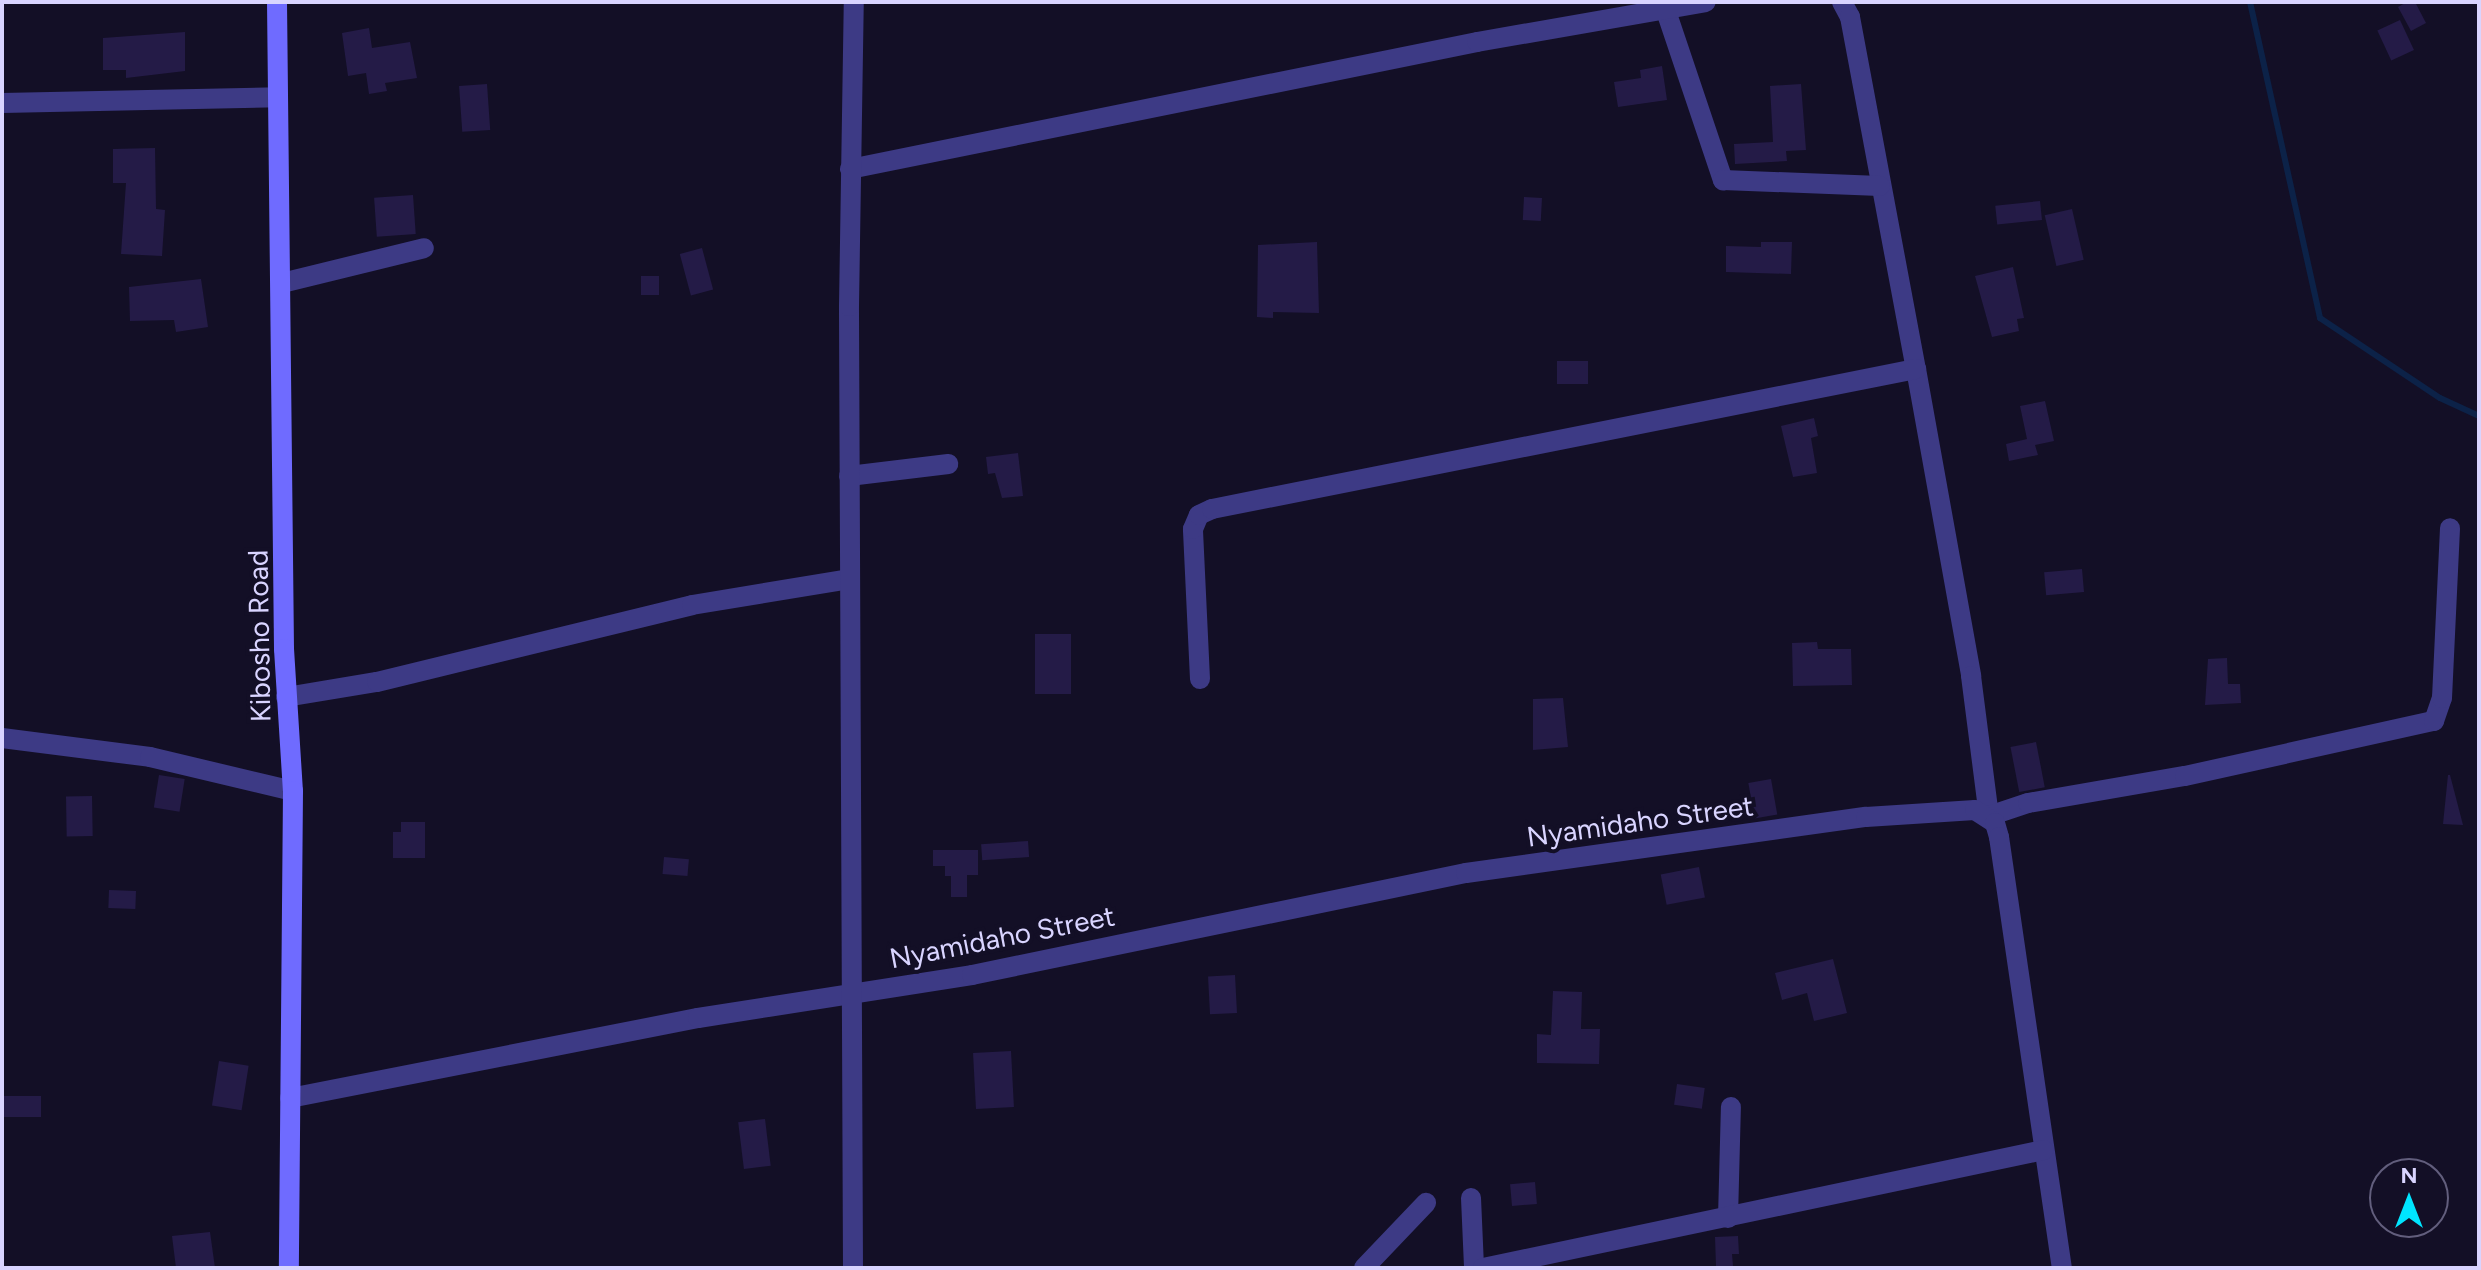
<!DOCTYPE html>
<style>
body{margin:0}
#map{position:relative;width:2481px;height:1270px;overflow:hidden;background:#130f26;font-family:Figtree,sans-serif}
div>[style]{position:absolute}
.stream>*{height:6px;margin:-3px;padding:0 3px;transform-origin:3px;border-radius:3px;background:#0c2248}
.building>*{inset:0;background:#241b47;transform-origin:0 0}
.street>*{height:20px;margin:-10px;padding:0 10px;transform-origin:10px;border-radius:10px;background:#3d3a85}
.secondary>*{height:20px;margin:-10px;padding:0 10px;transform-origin:10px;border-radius:10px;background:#6f6bff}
span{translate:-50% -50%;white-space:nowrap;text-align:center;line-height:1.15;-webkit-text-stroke:8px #130f26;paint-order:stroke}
.street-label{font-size:28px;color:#d9d4ff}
.frame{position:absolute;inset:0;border:4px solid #d9d4ff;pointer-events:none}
.north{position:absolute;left:2369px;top:1158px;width:80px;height:80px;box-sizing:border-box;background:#130f26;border:2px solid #625e7d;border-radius:50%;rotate:0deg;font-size:22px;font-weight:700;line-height:32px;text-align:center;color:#d9d4ff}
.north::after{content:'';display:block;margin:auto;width:28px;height:36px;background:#00e5ff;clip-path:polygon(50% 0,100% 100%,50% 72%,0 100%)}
</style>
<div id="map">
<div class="stream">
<div style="left:2250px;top:2px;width:324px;rotate:77.5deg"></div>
<div style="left:2320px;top:318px;width:144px;rotate:33.7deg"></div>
<div style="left:2440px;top:398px;width:43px;rotate:24.8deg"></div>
</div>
<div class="building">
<div style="clip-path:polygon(2407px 2px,2415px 2px,2426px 23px,2411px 31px,2398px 7px)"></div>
<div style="left:2400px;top:20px;width:33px;height:25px;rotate:65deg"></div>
<div style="clip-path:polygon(369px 28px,372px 48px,410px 42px,417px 78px,385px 83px,387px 91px,369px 94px,366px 73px,348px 76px,342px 33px)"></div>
<div style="clip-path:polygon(185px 32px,185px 71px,126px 78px,126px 70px,103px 70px,103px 38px)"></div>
<div style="clip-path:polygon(1662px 66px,1667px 100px,1618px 107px,1614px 82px,1641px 78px,1640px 70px)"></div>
<div style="left:487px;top:84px;width:46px;height:28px;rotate:86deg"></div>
<div style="clip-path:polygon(1801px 84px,1806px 150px,1786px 151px,1787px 161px,1735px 164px,1734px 144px,1773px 142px,1770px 86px)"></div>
<div style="clip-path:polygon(155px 148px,156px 209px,165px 210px,162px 256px,121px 254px,126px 183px,113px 183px,113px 149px)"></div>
<div style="left:413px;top:195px;width:39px;height:39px;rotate:86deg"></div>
<div style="left:1524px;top:197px;width:18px;height:23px;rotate:3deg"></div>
<div style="left:2040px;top:201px;width:19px;height:45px;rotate:84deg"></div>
<div style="left:2072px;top:209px;width:52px;height:28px;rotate:77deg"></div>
<div style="clip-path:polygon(1317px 242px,1319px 313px,1273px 312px,1273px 318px,1257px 317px,1258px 245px)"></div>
<div style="clip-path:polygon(1761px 242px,1792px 242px,1791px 274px,1726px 272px,1726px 246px,1761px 247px)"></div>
<div style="left:702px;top:248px;width:43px;height:23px;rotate:75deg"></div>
<div style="clip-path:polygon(2013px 267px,2024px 318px,2017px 319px,2019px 331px,1992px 337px,1975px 276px)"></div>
<div style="left:659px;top:276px;width:19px;height:18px;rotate:90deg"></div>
<div style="clip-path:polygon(201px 279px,208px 327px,176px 332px,174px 320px,130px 321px,129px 287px)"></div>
<div style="left:1557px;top:361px;width:31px;height:23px"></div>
<div style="clip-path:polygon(2045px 401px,2054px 441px,2035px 445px,2038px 455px,2009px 461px,2006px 444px,2027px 439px,2020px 406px)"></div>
<div style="clip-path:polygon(1814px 418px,1818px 436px,1811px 438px,1817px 473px,1793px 477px,1781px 426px)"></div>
<div style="clip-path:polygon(1018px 453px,1023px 496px,1002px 498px,995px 473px,988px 474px,986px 457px)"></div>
<div style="left:2082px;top:569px;width:23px;height:38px;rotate:85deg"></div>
<div style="left:1035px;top:634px;width:36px;height:60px"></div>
<div style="clip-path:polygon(1817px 642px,1818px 649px,1851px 649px,1852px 685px,1793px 686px,1792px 643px)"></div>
<div style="clip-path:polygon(2227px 658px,2228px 684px,2240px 684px,2241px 703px,2205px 705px,2208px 659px)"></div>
<div style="clip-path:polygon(1563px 698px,1568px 747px,1533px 750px,1533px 699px)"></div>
<div style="left:2036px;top:742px;width:46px;height:26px;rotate:79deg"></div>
<div style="left:159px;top:775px;width:26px;height:33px;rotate:9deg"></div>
<div style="clip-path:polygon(2448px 775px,2450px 775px,2463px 825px,2443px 824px)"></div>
<div style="left:1771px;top:779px;width:36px;height:23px;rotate:80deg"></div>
<div style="left:92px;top:796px;width:40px;height:26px;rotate:89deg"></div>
<div style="clip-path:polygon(401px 822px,425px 822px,425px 858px,393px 858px,393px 832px,401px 832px)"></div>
<div style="left:1028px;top:841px;width:16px;height:47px;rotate:86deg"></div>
<div style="clip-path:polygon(933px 850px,978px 850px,978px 875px,967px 875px,967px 897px,951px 897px,951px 876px,945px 876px,945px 866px,933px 866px)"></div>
<div style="left:664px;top:857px;width:25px;height:17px;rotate:5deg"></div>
<div style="left:1699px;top:867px;width:31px;height:39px;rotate:79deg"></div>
<div style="left:109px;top:890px;width:27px;height:18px;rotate:2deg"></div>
<div style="clip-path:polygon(1833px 959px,1847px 1013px,1814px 1021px,1807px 993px,1782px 1000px,1775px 973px)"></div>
<div style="left:1235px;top:975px;width:38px;height:27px;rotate:87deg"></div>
<div style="clip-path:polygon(1553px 991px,1582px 992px,1581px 1029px,1600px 1029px,1599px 1064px,1537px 1063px,1537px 1034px,1551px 1035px)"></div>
<div style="left:1011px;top:1051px;width:56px;height:38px;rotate:87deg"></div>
<div style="left:219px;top:1061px;width:30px;height:45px;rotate:9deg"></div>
<div style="left:1677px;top:1084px;width:28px;height:21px;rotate:8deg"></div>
<div style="left:2px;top:1096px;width:39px;height:21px"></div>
<div style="left:765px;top:1119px;width:47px;height:27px;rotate:83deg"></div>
<div style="left:1535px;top:1182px;width:22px;height:25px;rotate:85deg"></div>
<div style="clip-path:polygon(210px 1232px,215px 1268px,176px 1268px,172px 1236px)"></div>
<div style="clip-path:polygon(1738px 1236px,1739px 1254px,1732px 1254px,1733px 1266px,1716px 1266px,1715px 1237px)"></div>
</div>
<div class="street">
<div style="left:1842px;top:2px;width:17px;rotate:62deg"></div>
<div style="left:1850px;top:17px;width:358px;rotate:79.4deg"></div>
<div style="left:1916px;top:369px;width:312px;rotate:79.8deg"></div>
<div style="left:1971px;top:676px;width:141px;rotate:82.7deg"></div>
<div style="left:1989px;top:816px;width:41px;rotate:-18.4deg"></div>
<div style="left:2028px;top:803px;width:159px;rotate:-9.8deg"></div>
<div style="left:2185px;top:776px;width:255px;rotate:-12.5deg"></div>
<div style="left:2434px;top:721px;width:24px;rotate:-71deg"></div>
<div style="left:2442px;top:698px;width:170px;rotate:-87.3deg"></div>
<div style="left:1665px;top:8px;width:182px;rotate:71.4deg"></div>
<div style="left:1723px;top:180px;width:157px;rotate:2.2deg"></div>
<div style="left:2px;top:103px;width:276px;rotate:-1.2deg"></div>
<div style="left:850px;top:169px;width:640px;rotate:-11.45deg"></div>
<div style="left:1477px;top:42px;width:232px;rotate:-9.9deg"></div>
<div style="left:282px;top:283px;width:146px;rotate:-13.8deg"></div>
<div style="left:849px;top:476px;width:100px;rotate:-6.9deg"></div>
<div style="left:1200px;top:679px;width:150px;rotate:-92.7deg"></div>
<div style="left:1193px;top:529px;width:15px;rotate:-67deg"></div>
<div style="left:1199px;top:515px;width:14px;rotate:-25deg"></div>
<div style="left:1212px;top:509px;width:718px;rotate:-11.25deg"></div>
<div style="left:286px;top:697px;width:92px;rotate:-9.4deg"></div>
<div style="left:377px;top:682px;width:324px;rotate:-13.7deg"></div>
<div style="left:692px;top:605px;width:159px;rotate:-9.4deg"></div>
<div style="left:2px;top:738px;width:149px;rotate:7.3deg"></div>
<div style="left:150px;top:757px;width:147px;rotate:13.4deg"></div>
<div style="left:290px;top:1098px;width:416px;rotate:-11.1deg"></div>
<div style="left:698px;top:1018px;width:277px;rotate:-8.9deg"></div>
<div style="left:972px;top:975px;width:504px;rotate:-11.67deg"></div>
<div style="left:1466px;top:873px;width:404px;rotate:-8deg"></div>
<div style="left:1866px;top:817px;width:109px;rotate:-3.7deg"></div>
<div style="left:1975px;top:810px;width:24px;rotate:33deg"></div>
<div style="left:1995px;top:823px;width:15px;rotate:74deg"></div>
<div style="left:1999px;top:837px;width:436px;rotate:81.7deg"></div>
<div style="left:1471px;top:1198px;width:70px;rotate:87.5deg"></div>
<div style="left:1728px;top:1218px;width:111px;rotate:-88.5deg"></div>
<div style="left:853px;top:1268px;width:962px;rotate:-90.24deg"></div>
<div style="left:849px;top:306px;width:304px;rotate:-89.1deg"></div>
<div style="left:1364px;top:1268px;width:90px;rotate:-46.4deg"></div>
<div style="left:1483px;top:1268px;width:573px;rotate:-11.88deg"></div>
</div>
<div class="secondary">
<div style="left:277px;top:2px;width:647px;rotate:89.38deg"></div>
<div style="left:284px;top:649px;width:142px;rotate:86.4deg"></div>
<div style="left:293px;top:791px;width:477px;rotate:90.5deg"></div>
</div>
<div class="street-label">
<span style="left:259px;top:636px;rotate:-91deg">Kibosho Road</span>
<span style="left:1640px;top:821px;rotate:-8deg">Nyamidaho Street</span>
<span style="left:1002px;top:937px;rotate:-11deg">Nyamidaho Street</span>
</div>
<div class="frame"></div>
<div class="north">N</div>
</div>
